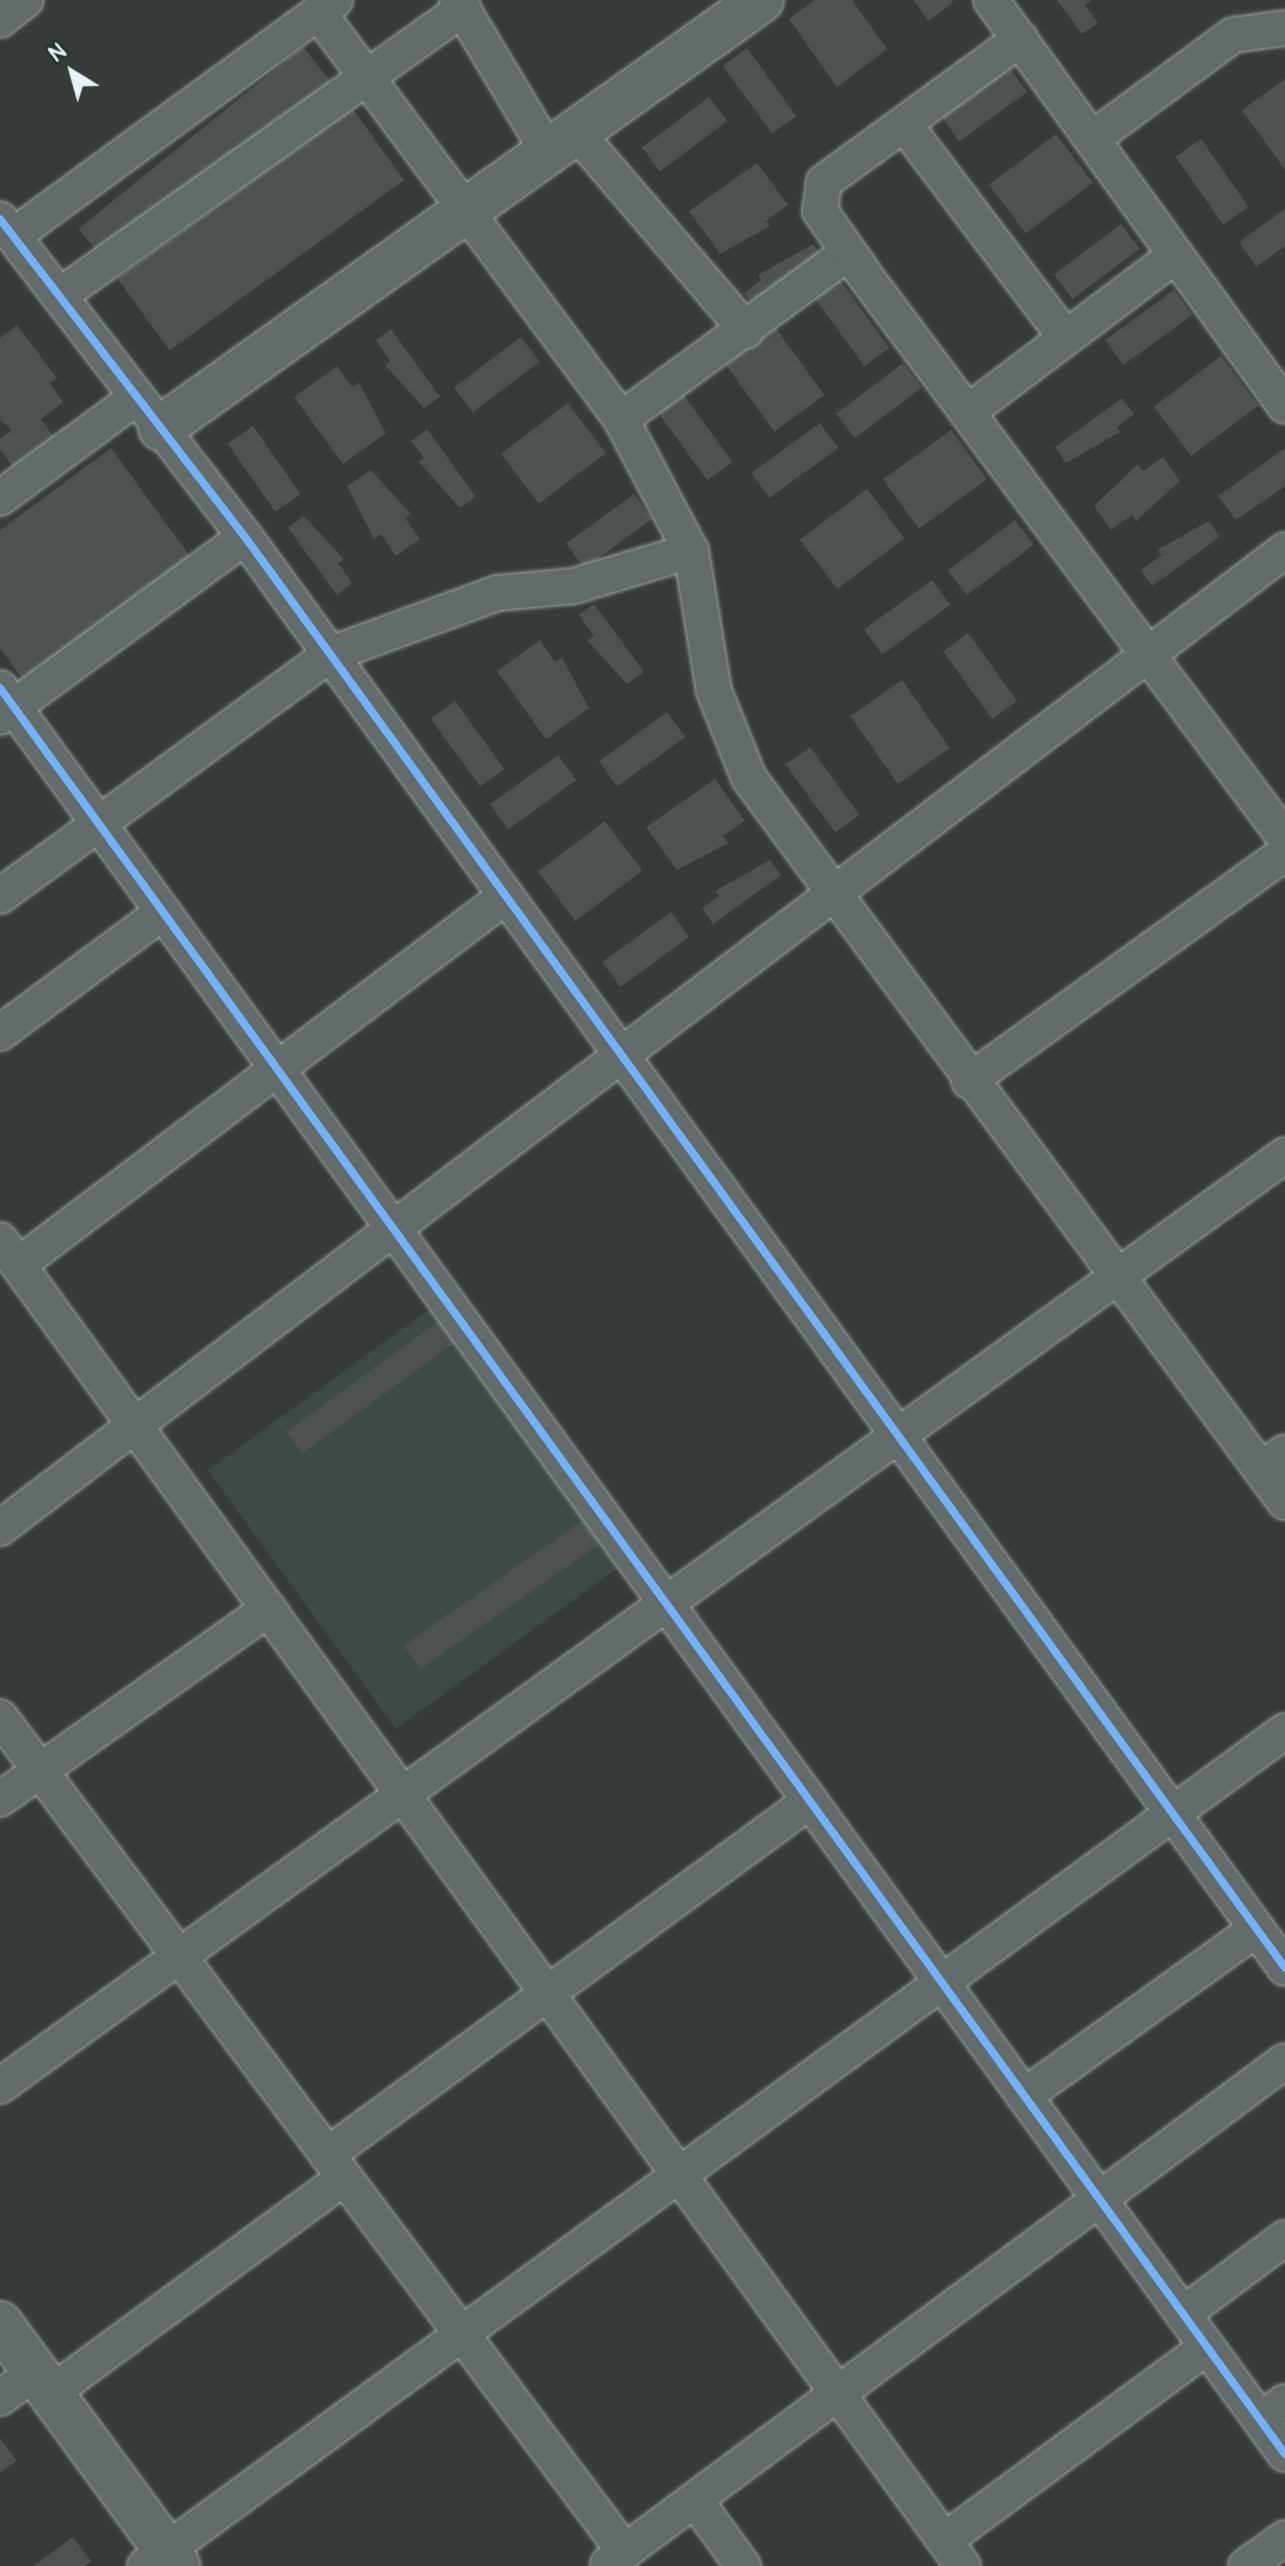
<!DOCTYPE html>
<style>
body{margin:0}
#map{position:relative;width:1285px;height:2566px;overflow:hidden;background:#353b38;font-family:Pangolin,sans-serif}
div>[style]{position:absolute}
.built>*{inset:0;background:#3e4944;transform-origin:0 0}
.building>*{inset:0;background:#4d5250;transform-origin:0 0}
.roads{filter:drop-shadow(0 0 2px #9a9f9f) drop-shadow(0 0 2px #9a9f9f)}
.street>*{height:34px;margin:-17px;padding:0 17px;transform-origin:17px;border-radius:17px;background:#646b6b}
.secondary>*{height:44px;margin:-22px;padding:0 22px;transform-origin:22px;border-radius:22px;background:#646b6b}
.cycleway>*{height:8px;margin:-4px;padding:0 4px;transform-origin:4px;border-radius:4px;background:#73b2f8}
span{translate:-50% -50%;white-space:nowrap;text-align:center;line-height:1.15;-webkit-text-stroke:8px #26332d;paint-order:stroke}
.north{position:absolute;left:32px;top:32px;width:80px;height:80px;-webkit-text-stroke:6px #26332d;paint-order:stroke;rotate:323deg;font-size:22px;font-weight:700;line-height:32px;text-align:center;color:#e8f1f8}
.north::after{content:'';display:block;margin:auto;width:28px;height:36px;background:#e8f1f8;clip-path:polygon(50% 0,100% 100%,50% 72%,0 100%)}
</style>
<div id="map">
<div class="built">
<div style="left:431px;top:1308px;width:320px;height:276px;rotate:54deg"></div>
</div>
<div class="building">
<div style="clip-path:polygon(814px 0,852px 0,887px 49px,837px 87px,789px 19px)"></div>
<div style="clip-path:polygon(914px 0,952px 0,953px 3px,928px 21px)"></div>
<div style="clip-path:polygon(1057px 0,1092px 0,1085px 5px,1098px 23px,1082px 34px)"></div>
<div style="left:303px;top:47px;width:45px;height:289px;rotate:51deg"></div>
<div style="left:747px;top:48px;width:84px;height:30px;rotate:54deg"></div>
<div style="left:1009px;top:67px;width:31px;height:84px;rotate:54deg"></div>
<div style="clip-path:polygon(1285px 79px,1285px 170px,1242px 110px)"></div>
<div style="left:709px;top:97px;width:30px;height:84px;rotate:53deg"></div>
<div style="left:352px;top:108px;width:89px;height:290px;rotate:54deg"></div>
<div style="left:1056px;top:134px;width:61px;height:84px;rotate:53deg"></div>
<div style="left:1201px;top:139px;width:83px;height:31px;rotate:55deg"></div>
<div style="clip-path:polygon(757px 163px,788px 205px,766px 221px,770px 226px,720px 254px,689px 211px)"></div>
<div style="clip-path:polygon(1285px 209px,1285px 246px,1256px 267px,1239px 242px)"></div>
<div style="left:1121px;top:224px;width:31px;height:84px;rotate:53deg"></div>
<div style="clip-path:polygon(813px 244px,824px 259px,756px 308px,744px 293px,761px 280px,758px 275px)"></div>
<div style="left:840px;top:280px;width:84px;height:31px;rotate:54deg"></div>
<div style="left:1174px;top:290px;width:31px;height:85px;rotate:54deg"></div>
<div style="clip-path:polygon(17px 325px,57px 378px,50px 383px,63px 402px,41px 419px,54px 437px,13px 467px,0 450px,0 439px,12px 430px,0 420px,0 338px)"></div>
<div style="left:775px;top:327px;width:84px;height:62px;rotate:54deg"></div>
<div style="clip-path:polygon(391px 329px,440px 397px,424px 408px,385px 365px,390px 361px,376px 340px)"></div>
<div style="left:521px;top:337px;width:31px;height:84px;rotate:53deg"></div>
<div style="left:1221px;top:356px;width:62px;height:84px;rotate:53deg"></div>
<div style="left:903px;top:363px;width:31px;height:84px;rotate:53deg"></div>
<div style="clip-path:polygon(337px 366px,352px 387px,359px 383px,386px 433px,343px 464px,294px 397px)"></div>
<div style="left:683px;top:394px;width:84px;height:31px;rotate:54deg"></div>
<div style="clip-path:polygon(1122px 398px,1134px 414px,1117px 427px,1120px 432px,1066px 463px,1055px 447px)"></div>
<div style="left:568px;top:403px;width:63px;height:84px;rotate:53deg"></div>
<div style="left:820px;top:423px;width:31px;height:85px;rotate:54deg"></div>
<div style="left:253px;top:426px;width:83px;height:31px;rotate:55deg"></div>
<div style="clip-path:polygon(427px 429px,476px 497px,460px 508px,419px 462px,424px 458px,411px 441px)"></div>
<div style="left:951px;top:430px;width:61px;height:84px;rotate:54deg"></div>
<div style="clip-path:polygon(111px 448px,192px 559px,25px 683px,0 648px,0 530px)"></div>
<div style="clip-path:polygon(1285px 448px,1285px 486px,1236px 520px,1218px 496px)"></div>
<div style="clip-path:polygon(1163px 457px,1180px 481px,1136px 521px,1132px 515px,1111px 530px,1094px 506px,1138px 464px,1143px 471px)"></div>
<div style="clip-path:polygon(371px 470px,411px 514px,405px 518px,420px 539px,396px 556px,381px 534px,374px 539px,347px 486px)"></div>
<div style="left:867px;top:489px;width:62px;height:84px;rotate:53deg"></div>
<div style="left:634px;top:494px;width:31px;height:84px;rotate:54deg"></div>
<div style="clip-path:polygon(304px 516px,344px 559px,338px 563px,352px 583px,337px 595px,288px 528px)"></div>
<div style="left:1015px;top:520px;width:31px;height:84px;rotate:53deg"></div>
<div style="clip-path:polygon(1209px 521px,1220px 537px,1152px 586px,1141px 570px,1162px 555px,1157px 550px)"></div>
<div style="left:932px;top:580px;width:31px;height:84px;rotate:54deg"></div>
<div style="clip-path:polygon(594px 604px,644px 672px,627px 684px,587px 640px,594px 636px,579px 615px)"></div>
<div style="left:968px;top:633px;width:84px;height:31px;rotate:54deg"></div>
<div style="clip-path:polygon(540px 640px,555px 662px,562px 658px,589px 708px,546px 739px,497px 671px)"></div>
<div style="left:902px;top:680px;width:83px;height:63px;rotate:55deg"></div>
<div style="left:455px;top:701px;width:84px;height:30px;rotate:54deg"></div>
<div style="left:667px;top:712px;width:31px;height:84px;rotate:54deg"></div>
<div style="left:810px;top:747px;width:84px;height:30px;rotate:54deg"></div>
<div style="left:558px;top:755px;width:31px;height:84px;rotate:54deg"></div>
<div style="clip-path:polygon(715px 779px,745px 821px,723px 836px,728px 843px,677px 870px,646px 827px)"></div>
<div style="left:605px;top:821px;width:62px;height:84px;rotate:53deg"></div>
<div style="clip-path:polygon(770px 860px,781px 875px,713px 924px,702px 908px,719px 896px,715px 891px)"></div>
<div style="left:671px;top:912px;width:31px;height:85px;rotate:54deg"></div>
<div style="left:440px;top:1320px;width:27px;height:190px;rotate:54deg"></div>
<div style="left:586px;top:1518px;width:29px;height:222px;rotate:55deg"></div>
<div style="clip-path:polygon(0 2438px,17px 2461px,0 2473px)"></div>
<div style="clip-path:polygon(73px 2537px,91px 2561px,85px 2566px,33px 2566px)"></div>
</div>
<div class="roads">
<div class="street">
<div style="left:457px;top:0;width:179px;rotate:59.1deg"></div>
<div style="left:991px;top:0;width:501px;rotate:54.09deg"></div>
<div style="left:318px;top:12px;width:507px;rotate:53.33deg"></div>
<div style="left:621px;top:419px;width:281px;rotate:-36.2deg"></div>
<div style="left:848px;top:253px;width:730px;rotate:53.24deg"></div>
<div style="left:0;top:20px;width:33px;rotate:-38deg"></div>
<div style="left:904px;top:124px;width:268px;rotate:52.9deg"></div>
<div style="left:577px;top:133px;width:260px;rotate:49.4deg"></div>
<div style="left:1092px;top:139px;width:175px;rotate:-36.4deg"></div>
<div style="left:1233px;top:35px;width:52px;rotate:-7.7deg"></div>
<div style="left:0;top:219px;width:401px;rotate:52.4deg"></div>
<div style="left:245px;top:537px;width:1769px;rotate:53.99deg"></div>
<div style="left:13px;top:236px;width:399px;rotate:-36.2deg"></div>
<div style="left:860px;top:268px;width:70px;rotate:-125.1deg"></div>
<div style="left:820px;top:211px;width:29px;rotate:-82deg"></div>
<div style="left:824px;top:182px;width:243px;rotate:-36.1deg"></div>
<div style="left:59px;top:296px;width:496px;rotate:-35.4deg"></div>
<div style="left:969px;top:411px;width:259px;rotate:-37deg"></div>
<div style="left:621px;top:419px;width:149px;rotate:62.1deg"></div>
<div style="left:691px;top:551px;width:142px;rotate:80.7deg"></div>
<div style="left:714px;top:691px;width:94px;rotate:68.1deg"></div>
<div style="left:749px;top:778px;width:901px;rotate:53.49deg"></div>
<div style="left:0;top:498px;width:170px;rotate:-36.4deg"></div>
<div style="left:0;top:688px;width:2184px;rotate:53.96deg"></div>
<div style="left:0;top:717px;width:304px;rotate:-36.3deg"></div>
<div style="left:0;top:896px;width:410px;rotate:-36.2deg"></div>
<div style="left:331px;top:654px;width:178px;rotate:-20.1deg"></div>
<div style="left:498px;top:593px;width:76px;rotate:-5.3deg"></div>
<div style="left:574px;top:586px;width:122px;rotate:-16.7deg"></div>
<div style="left:0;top:1033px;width:203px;rotate:-36.6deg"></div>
<div style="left:969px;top:1081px;width:390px;rotate:-35.8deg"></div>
<div style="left:0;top:1240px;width:1639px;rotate:54.01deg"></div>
<div style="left:18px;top:1265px;width:612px;rotate:-37.09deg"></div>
<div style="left:1261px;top:1469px;width:29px;rotate:-35deg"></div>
<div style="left:0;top:1528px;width:1615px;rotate:-37.27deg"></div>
<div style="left:0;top:1717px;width:1043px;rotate:53.19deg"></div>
<div style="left:0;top:1799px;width:329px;rotate:-35.3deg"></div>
<div style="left:0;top:2086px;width:1587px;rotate:-35.92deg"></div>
<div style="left:1024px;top:2096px;width:286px;rotate:-35.7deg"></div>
<div style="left:327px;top:2155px;width:599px;rotate:-36.24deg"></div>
<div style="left:1183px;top:2314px;width:127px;rotate:-36.7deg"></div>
<div style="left:51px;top:2393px;width:363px;rotate:-36.3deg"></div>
<div style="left:0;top:2398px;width:44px;rotate:-36.6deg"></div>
<div style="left:1261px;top:2420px;width:30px;rotate:-37deg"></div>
<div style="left:695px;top:2500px;width:82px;rotate:54deg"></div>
<div style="left:945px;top:2540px;width:325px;rotate:-36.4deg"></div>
<div style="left:608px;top:2564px;width:843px;rotate:-36.61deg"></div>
<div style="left:145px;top:2566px;width:1413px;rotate:-36.22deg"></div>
<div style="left:1246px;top:2566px;width:48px;rotate:-35.7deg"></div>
</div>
<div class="secondary">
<div style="left:161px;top:428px;width:737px;rotate:-35.5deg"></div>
<div style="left:0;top:2324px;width:300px;rotate:53.7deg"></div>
</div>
</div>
<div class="cycleway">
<div style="left:0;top:219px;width:401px;rotate:52.4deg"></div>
<div style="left:245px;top:537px;width:1769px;rotate:53.99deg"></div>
<div style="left:0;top:688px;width:2184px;rotate:53.96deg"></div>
</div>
<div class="north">N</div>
</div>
